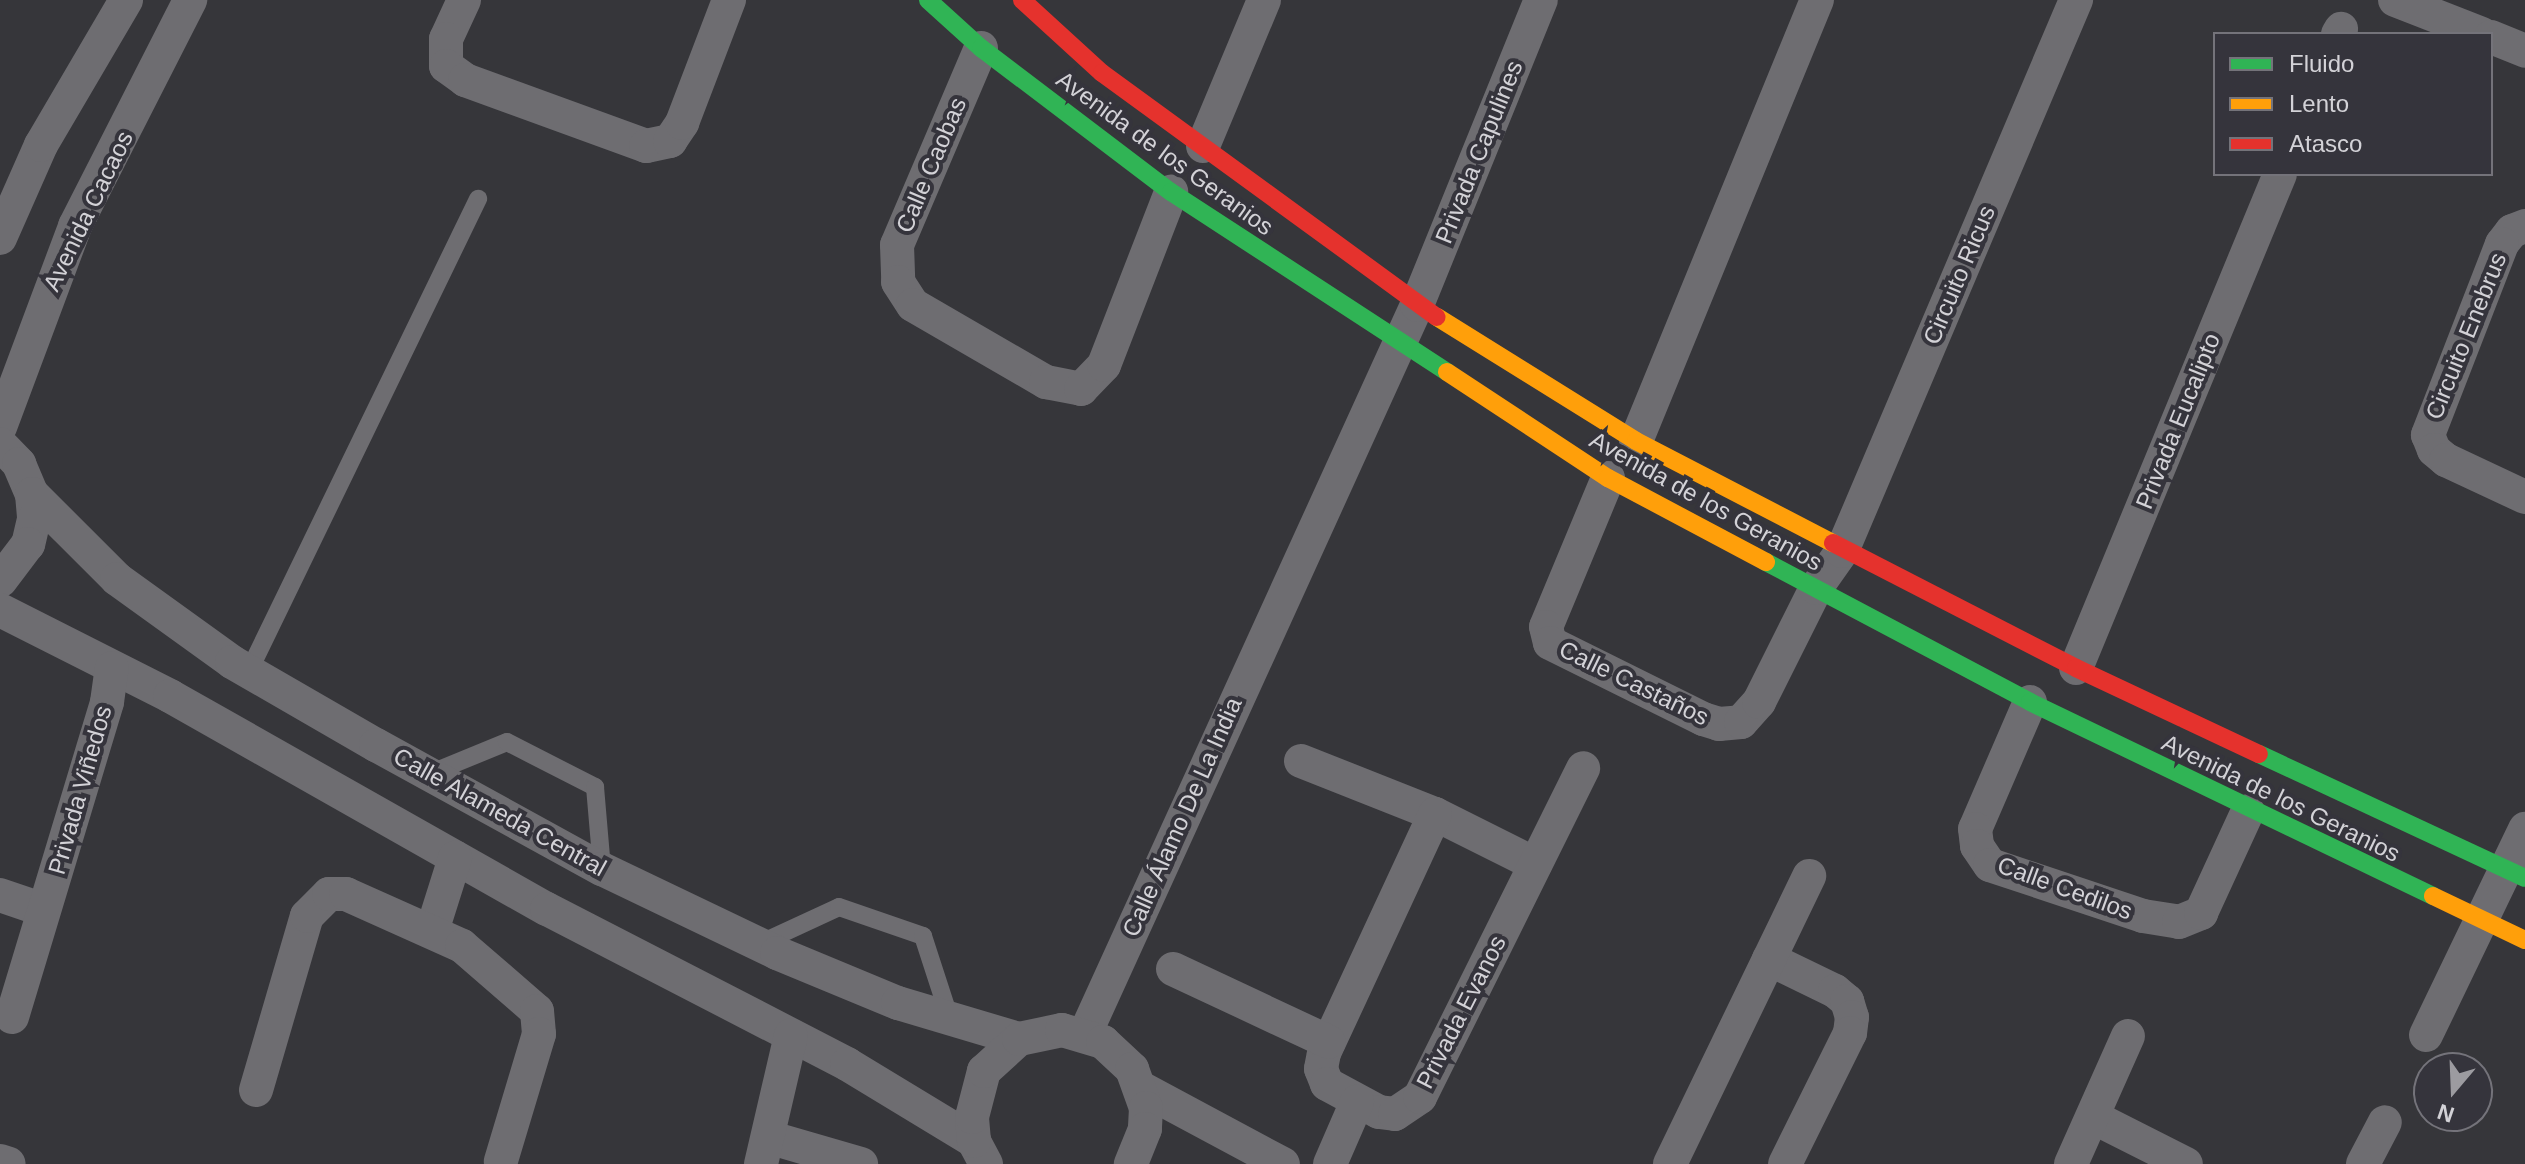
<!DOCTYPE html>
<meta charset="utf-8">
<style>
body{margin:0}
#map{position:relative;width:2525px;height:1164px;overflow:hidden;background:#36363a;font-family:Arial,sans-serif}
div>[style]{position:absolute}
.lane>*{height:18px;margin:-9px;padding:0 9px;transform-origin:9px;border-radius:9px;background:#6e6d71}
.street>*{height:34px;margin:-17px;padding:0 17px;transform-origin:17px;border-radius:17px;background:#6e6d71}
.fast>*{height:18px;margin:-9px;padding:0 9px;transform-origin:9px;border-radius:9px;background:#30b455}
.slow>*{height:18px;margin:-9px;padding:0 9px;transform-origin:9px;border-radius:9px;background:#ff9f0a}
.jam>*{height:18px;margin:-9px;padding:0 9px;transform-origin:9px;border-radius:9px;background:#e5322d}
span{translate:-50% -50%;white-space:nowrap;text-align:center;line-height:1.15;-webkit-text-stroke:8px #35343c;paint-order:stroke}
.street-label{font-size:24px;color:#d3d2d7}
.legend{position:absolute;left:2213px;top:32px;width:280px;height:144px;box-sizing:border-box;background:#35343c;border:2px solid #74737a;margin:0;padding:10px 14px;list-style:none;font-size:24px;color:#d3d2d7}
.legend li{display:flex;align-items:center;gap:16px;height:40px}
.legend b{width:40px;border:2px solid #74737a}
.north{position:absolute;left:2413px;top:1052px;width:80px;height:80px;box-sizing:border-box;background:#35343c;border:2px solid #74737a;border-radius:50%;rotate:199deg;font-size:22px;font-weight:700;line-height:32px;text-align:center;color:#d3d2d7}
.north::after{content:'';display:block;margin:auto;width:28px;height:36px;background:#9c9ba0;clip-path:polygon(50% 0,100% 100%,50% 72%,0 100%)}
</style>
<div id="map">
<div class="lane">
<div style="left:249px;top:671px;width:525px;rotate:-64.12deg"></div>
<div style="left:429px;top:774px;width:84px;rotate:-22.3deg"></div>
<div style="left:507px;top:742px;width:99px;rotate:27.1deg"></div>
<div style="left:595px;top:787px;width:82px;rotate:85.1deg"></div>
<div style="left:759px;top:944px;width:88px;rotate:-24.8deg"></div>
<div style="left:839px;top:907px;width:89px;rotate:19deg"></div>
<div style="left:923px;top:936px;width:87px;rotate:72deg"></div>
</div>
<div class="street">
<div style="left:464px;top:0;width:43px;rotate:114.8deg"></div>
<div style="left:446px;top:39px;width:27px;rotate:90deg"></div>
<div style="left:446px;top:66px;width:24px;rotate:36deg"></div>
<div style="left:465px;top:80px;width:193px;rotate:20deg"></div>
<div style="left:646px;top:146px;width:25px;rotate:-12deg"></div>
<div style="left:670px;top:141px;width:22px;rotate:-56deg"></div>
<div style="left:682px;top:123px;width:132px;rotate:-69.1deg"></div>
<div style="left:2395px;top:0;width:93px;rotate:21.3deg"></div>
<div style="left:2338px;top:34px;width:6px;rotate:-59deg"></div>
<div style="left:2491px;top:37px;width:37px;rotate:22deg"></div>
<div style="left:981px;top:48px;width:214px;rotate:113.1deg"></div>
<div style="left:897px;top:245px;width:37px;rotate:88deg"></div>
<div style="left:898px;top:282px;width:27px;rotate:57deg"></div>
<div style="left:913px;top:305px;width:154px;rotate:30.1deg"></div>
<div style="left:1046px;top:382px;width:36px;rotate:11deg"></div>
<div style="left:1081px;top:389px;width:33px;rotate:-46deg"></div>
<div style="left:1104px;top:365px;width:186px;rotate:-68.8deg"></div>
<div style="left:1203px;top:146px;width:158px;rotate:-67.3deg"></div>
<div style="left:2525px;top:226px;width:14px;rotate:159deg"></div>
<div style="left:2512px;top:231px;width:16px;rotate:128deg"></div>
<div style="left:2502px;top:244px;width:205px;rotate:111.2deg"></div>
<div style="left:2428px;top:435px;width:16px;rotate:68deg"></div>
<div style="left:2434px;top:450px;width:16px;rotate:40deg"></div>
<div style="left:2446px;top:460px;width:87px;rotate:25.1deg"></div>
<div style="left:0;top:238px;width:102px;rotate:-66.2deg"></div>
<div style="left:41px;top:145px;width:168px;rotate:-59.6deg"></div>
<div style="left:0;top:427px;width:215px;rotate:-69.5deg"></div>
<div style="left:75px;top:226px;width:254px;rotate:-63deg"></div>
<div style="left:1636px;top:441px;width:477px;rotate:-67.7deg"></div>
<div style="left:0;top:444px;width:28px;rotate:46deg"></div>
<div style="left:19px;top:464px;width:33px;rotate:67deg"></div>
<div style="left:32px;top:494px;width:25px;rotate:85deg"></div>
<div style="left:34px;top:519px;width:26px;rotate:103deg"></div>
<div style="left:28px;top:544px;width:46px;rotate:127.1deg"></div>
<div style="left:1608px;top:478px;width:161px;rotate:112.6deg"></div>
<div style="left:1546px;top:627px;width:16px;rotate:76deg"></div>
<div style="left:1550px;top:643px;width:171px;rotate:26.4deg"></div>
<div style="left:1703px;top:719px;width:17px;rotate:17deg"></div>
<div style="left:1719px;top:724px;width:22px;rotate:-5deg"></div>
<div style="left:1741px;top:722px;width:27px;rotate:-48deg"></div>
<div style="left:1759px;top:702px;width:127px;rotate:-63.4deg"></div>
<div style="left:1816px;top:588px;width:45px;rotate:-54.9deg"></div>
<div style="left:1842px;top:551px;width:599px;rotate:-66.99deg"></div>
<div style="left:32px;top:494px;width:120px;rotate:45deg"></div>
<div style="left:117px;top:579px;width:142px;rotate:35.8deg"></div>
<div style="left:232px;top:662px;width:166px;rotate:30deg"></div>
<div style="left:376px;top:745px;width:258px;rotate:28.8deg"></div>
<div style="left:602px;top:869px;width:194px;rotate:25.6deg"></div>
<div style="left:777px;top:953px;width:131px;rotate:22.5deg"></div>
<div style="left:898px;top:1003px;width:126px;rotate:16.6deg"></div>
<div style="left:0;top:610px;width:191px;rotate:26.8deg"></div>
<div style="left:170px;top:696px;width:433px;rotate:29.5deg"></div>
<div style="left:547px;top:909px;width:338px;rotate:27.3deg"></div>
<div style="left:847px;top:1064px;width:149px;rotate:31.2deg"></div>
<div style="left:2076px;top:668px;width:534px;rotate:-67.56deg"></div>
<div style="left:2030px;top:702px;width:138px;rotate:113.4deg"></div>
<div style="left:1975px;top:829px;width:17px;rotate:83deg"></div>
<div style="left:1977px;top:846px;width:23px;rotate:56deg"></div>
<div style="left:1990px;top:865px;width:161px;rotate:18.4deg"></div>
<div style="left:2143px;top:916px;width:36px;rotate:9deg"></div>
<div style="left:2179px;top:922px;width:24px;rotate:-22deg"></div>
<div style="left:2201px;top:913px;width:112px;rotate:-65.3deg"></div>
<div style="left:1301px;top:761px;width:144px;rotate:21.6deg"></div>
<div style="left:1435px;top:814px;width:112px;rotate:26.6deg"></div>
<div style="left:1435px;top:814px;width:264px;rotate:114.9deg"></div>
<div style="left:1324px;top:1053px;width:16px;rotate:101deg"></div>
<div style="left:1321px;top:1069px;width:16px;rotate:68deg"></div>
<div style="left:1327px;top:1084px;width:59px;rotate:28.3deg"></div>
<div style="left:1379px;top:1112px;width:16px;rotate:7deg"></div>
<div style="left:1395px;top:1114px;width:30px;rotate:-34deg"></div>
<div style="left:1420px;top:1097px;width:367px;rotate:-63.6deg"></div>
<div style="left:0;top:895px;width:46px;rotate:18.8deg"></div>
<div style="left:432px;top:931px;width:77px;rotate:-72.5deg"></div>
<div style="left:1769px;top:959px;width:73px;rotate:25.9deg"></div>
<div style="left:1835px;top:991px;width:16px;rotate:40deg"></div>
<div style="left:1847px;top:1001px;width:17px;rotate:73deg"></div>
<div style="left:1852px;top:1017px;width:16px;rotate:97deg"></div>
<div style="left:1850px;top:1033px;width:146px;rotate:116.4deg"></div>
<div style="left:1173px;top:969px;width:172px;rotate:25.1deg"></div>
<div style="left:12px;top:1017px;width:329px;rotate:-73.2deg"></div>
<div style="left:107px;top:702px;width:34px;rotate:-82deg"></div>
<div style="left:1085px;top:1034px;width:801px;rotate:-65.51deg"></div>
<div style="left:1417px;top:305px;width:329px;rotate:-67.9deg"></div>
<div style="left:2426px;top:1035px;width:229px;rotate:-64.3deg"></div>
<div style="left:1141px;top:1088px;width:161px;rotate:28.2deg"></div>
<div style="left:256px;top:1090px;width:181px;rotate:-73.7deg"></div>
<div style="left:307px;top:916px;width:31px;rotate:-45deg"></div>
<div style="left:329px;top:894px;width:17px"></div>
<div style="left:346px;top:894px;width:127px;rotate:24.1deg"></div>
<div style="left:462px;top:946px;width:99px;rotate:40.9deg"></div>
<div style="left:537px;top:1011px;width:23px;rotate:85deg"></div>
<div style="left:539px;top:1034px;width:133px;rotate:106.7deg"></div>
<div style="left:2093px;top:1117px;width:104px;rotate:26.8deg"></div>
<div style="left:768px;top:1137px;width:97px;rotate:16.2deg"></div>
<div style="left:0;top:1161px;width:9px;rotate:18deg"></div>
<div style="left:761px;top:1164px;width:132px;rotate:-76.9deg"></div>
<div style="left:986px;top:1164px;width:26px;rotate:-118deg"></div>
<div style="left:974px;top:1141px;width:24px;rotate:-95deg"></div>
<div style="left:972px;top:1117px;width:48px;rotate:-75.4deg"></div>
<div style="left:984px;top:1071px;width:47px;rotate:-42.4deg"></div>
<div style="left:1019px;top:1039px;width:44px;rotate:-11.8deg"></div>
<div style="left:1062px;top:1030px;width:43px;rotate:16.3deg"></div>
<div style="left:1103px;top:1042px;width:40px;rotate:43deg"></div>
<div style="left:1132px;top:1069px;width:41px;rotate:70.3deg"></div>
<div style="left:1146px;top:1108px;width:21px;rotate:93deg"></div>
<div style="left:1145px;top:1129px;width:38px;rotate:112deg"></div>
<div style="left:1330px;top:1164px;width:68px;rotate:-66.5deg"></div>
<div style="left:1670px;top:1164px;width:320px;rotate:-64.2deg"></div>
<div style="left:2071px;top:1164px;width:140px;rotate:-66deg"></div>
<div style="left:2363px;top:1164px;width:47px;rotate:-62.4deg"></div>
</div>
<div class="fast">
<div style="left:928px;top:0;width:72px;rotate:42.2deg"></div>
<div style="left:981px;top:48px;width:238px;rotate:37.2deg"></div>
<div style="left:1171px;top:192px;width:330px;rotate:33.1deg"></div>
<div style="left:1766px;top:562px;width:299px;rotate:27.9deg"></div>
<div style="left:2030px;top:702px;width:447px;rotate:25.7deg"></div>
<div style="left:2259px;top:754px;width:293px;rotate:25deg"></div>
</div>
<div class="slow">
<div style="left:1437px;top:317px;width:234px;rotate:31.9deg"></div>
<div style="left:1636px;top:441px;width:222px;rotate:27.4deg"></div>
<div style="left:1447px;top:372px;width:193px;rotate:33.4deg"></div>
<div style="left:1608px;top:478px;width:179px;rotate:28deg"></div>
<div style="left:2433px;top:896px;width:102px;rotate:25.6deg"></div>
</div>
<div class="jam">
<div style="left:1022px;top:0;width:108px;rotate:42.4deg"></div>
<div style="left:1102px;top:73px;width:414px;rotate:36.1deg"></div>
<div style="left:1833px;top:543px;width:273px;rotate:27.2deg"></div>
<div style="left:2076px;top:668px;width:202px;rotate:25.2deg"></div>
</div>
<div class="street-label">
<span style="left:1479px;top:152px;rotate:-68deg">Privada Capulines</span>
<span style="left:1165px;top:153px;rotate:36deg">Avenida de los Geranios</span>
<span style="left:931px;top:165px;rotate:-67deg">Calle Caobas</span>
<span style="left:88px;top:211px;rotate:-64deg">Avenida Cacaos</span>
<span style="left:1959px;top:275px;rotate:-67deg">Circuito Ricus</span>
<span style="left:2466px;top:336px;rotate:-68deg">Circuito Enebrus</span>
<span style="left:2178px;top:421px;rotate:-68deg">Privada Eucalipto</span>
<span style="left:1706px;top:501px;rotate:29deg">Avenida de los Geranios</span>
<span style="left:1634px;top:683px;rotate:26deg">Calle Castaños</span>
<span style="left:80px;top:790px;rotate:-74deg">Privada Viñedos</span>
<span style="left:2281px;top:798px;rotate:26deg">Avenida de los Geranios</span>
<span style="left:500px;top:812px;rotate:29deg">Calle Alameda Central</span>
<span style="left:1182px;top:817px;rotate:-66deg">Calle Álamo De La India</span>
<span style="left:2065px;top:888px;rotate:20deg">Calle Cedilos</span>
<span style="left:1461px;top:1012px;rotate:-63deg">Privada Evanos</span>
</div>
<ul class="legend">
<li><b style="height:10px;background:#30b455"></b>Fluido</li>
<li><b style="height:10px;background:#ff9f0a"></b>Lento</li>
<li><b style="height:10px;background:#e5322d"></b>Atasco</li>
</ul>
<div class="north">N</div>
</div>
